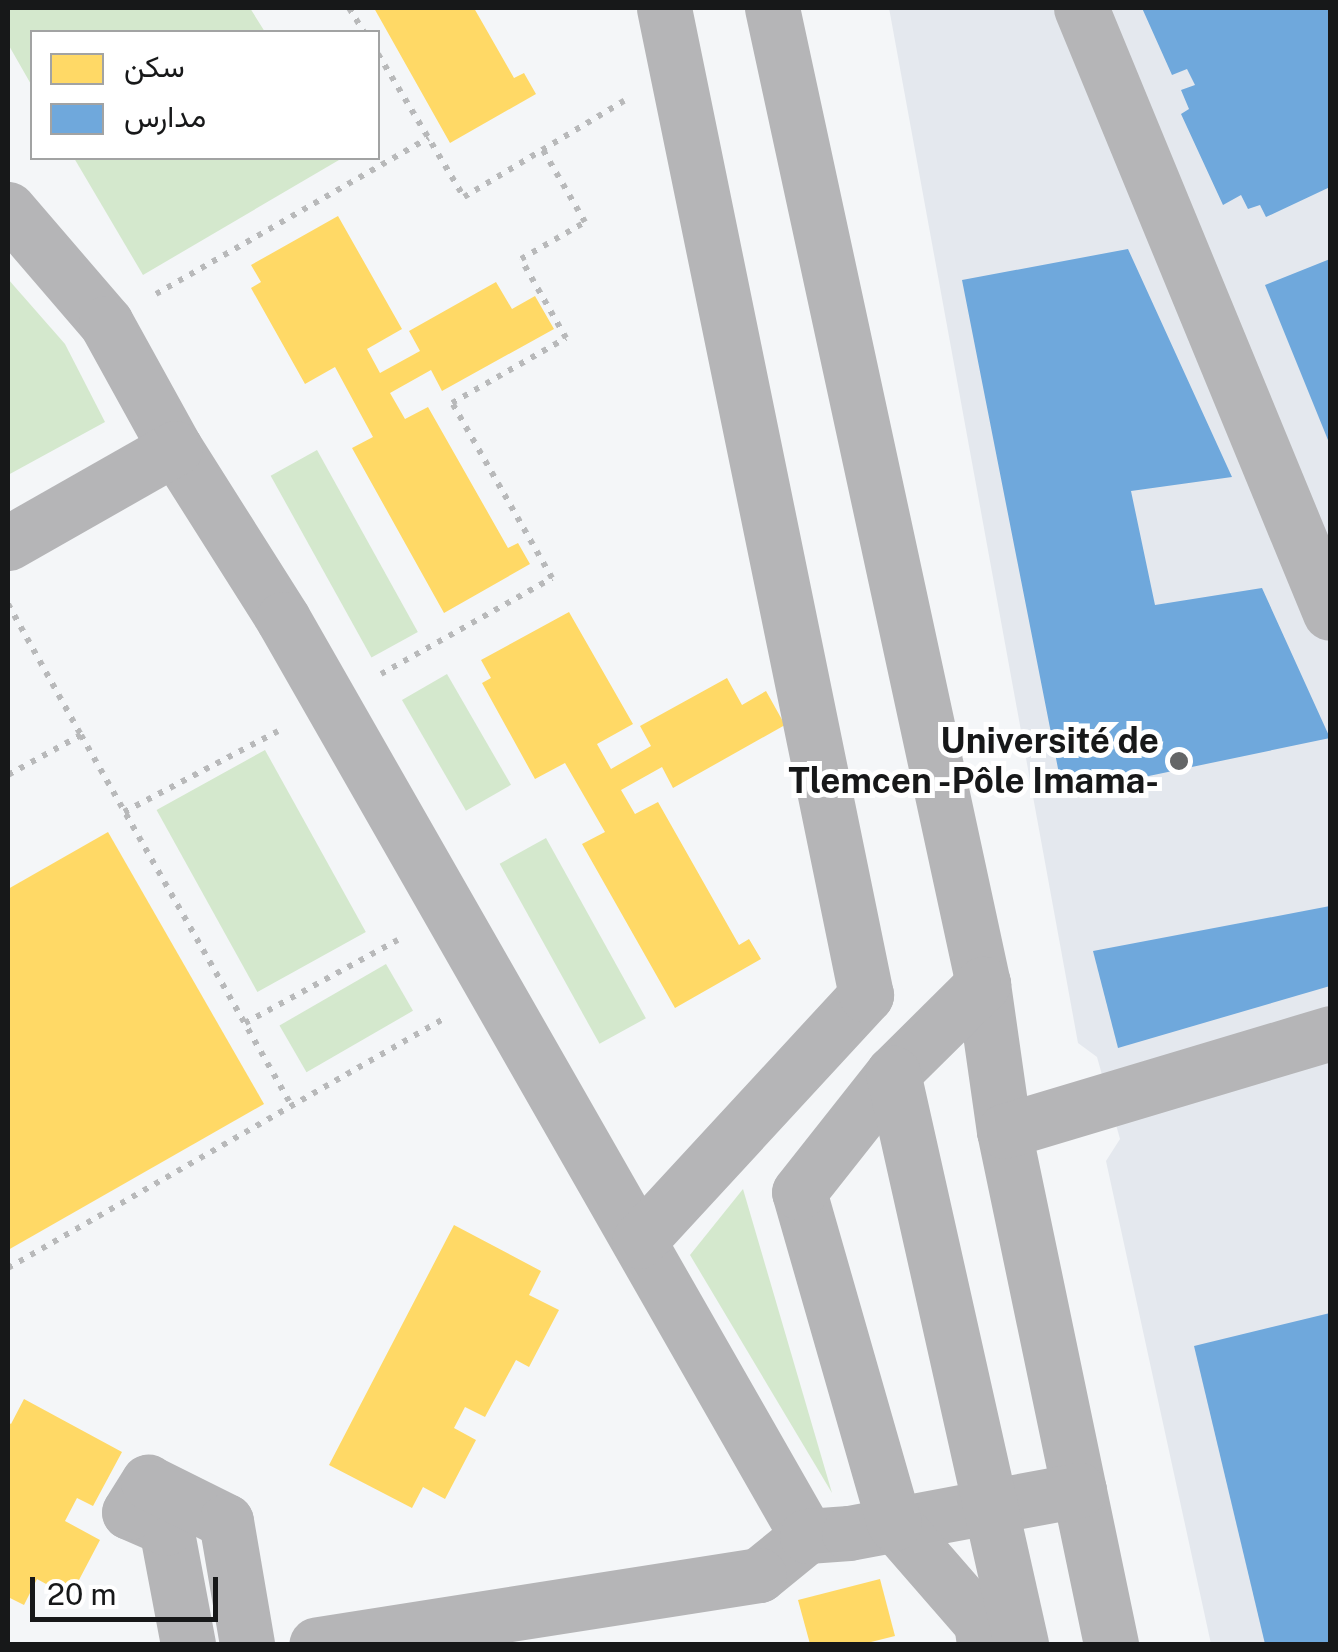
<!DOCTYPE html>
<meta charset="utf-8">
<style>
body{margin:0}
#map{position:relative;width:1338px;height:1652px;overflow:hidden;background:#f4f6f8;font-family:"Public Sans",Vazirmatn,sans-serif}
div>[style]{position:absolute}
.built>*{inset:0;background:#e4e8ee}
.green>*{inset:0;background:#d4e8cd;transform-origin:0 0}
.homes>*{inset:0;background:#ffd966}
.schools>*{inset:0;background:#6fa8dc}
.path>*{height:6px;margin-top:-3px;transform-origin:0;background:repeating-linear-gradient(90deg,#b8b9ba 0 5px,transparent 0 13px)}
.minor>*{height:55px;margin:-27.5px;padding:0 27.5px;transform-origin:27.5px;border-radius:27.5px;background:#b5b5b7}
.dots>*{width:28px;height:28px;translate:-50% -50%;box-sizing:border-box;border:5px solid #fff;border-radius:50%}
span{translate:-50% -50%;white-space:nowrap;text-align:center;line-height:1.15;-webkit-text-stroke:10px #fff;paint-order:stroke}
.poi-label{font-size:35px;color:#171819;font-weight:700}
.right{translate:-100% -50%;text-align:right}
.frame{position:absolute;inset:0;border:10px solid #171819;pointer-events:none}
.legend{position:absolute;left:30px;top:30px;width:350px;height:130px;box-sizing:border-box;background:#fff;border:2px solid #a2a3a3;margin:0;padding:12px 18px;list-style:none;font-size:30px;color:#171819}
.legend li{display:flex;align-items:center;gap:20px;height:50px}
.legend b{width:50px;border:2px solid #a2a3a3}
.scale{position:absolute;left:30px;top:1577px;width:188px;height:45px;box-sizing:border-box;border:5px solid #171819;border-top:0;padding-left:12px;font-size:30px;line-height:35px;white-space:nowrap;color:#171819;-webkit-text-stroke:8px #fff;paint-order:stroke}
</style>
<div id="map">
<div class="built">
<div style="clip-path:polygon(889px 8px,1330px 8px,1330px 1644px,1211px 1644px,1106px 1161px,1120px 1139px,1097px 1057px,1078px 1043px)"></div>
</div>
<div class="green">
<div style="clip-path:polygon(8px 8px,250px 8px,265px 32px,32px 32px,32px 86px,8px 44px)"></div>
<div style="clip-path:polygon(74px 158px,338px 158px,339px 160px,143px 275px)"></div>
<div style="clip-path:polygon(8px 279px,65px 344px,105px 422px,8px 475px)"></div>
<div style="left:317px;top:450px;width:208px;height:53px;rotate:61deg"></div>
<div style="left:447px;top:674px;width:128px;height:52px;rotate:60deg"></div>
<div style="left:265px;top:750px;width:208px;height:124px;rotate:61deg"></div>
<div style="left:546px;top:838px;width:206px;height:53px;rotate:61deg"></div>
<div style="left:386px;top:964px;width:54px;height:123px;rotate:60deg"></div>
<div style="clip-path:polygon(743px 1189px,832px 1493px,690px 1255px)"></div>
</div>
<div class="homes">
<div style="clip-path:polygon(374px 8px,474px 8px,514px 78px,524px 73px,536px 94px,450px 143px)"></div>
<div style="clip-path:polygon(338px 216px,402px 329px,367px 349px,380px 373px,420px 351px,409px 331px,496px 282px,512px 309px,535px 296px,554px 329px,442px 391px,431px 370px,390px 393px,405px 419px,428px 407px,508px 548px,518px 543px,530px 564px,444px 613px,352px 448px,373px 437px,335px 367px,305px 384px,251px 288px,261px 282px,251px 265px)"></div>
<div style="clip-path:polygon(569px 612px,633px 724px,597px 744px,611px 769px,651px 746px,640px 726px,727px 678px,742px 705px,766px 691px,785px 725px,673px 788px,662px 767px,621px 790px,635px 814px,658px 802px,739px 945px,749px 939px,761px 959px,675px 1008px,582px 844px,605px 832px,565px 763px,535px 779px,482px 683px,491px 678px,481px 660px)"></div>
<div style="clip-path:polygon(108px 832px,264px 1104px,8px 1250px,8px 889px)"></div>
<div style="clip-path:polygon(454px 1225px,541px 1271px,529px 1295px,559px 1310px,529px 1367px,516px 1360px,485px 1417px,465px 1407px,454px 1428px,476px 1440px,445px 1499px,423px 1487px,412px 1508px,329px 1465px)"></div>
<div style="clip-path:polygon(24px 1399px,122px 1452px,93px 1506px,77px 1498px,65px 1521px,100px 1540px,70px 1597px,37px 1579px,24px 1605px,8px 1597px,8px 1422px,11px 1424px)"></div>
<div style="clip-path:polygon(880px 1579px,895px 1636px,863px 1644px,810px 1644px,798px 1600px)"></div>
</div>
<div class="schools">
<div style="clip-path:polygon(1142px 8px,1330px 8px,1330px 187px,1266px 217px,1260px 205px,1248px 209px,1241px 195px,1223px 205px,1181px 114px,1189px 109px,1181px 90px,1195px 85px,1187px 69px,1172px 75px)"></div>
<div style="clip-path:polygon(1128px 249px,1232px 477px,1131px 491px,1155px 605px,1262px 588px,1330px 738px,1063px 794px,962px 280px)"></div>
<div style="clip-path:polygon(1330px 259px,1330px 445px,1265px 285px)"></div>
<div style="clip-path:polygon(1330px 906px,1330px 986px,1118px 1048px,1093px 951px)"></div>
<div style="clip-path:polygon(1330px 1313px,1330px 1644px,1265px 1644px,1194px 1346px)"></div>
</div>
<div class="path">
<div style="left:349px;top:8px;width:28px;rotate:58deg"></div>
<div style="left:378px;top:54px;width:167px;rotate:59deg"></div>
<div style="left:464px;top:197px;width:187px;rotate:-31deg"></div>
<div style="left:156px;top:294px;width:314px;rotate:-29.8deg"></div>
<div style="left:8px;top:604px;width:150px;rotate:60.9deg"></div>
<div style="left:81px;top:735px;width:83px;rotate:151.3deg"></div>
<div style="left:381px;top:674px;width:196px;rotate:-29.3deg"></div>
<div style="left:552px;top:578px;width:202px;rotate:-119.7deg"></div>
<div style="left:452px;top:403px;width:131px;rotate:-29.7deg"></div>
<div style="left:566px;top:338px;width:91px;rotate:-119.7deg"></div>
<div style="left:521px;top:259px;width:74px;rotate:-30deg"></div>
<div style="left:585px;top:222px;width:83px;rotate:-120.3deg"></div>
<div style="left:81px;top:735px;width:425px;rotate:60.4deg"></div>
<div style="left:124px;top:812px;width:174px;rotate:-27.7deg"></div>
<div style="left:245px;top:1023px;width:174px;rotate:-28.5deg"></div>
<div style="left:8px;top:1268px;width:503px;rotate:-29.77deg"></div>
</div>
<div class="minor">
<div style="left:772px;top:8px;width:999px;rotate:77.8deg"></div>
<div style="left:983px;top:984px;width:148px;rotate:81.9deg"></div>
<div style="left:1004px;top:1131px;width:524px;rotate:78.22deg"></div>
<div style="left:1081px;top:8px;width:654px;rotate:67.63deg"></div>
<div style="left:8px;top:209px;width:150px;rotate:49.3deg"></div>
<div style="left:106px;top:323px;width:143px;rotate:61.1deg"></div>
<div style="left:175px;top:448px;width:202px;rotate:57.7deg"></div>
<div style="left:283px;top:619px;width:1056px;rotate:60.26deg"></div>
<div style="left:807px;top:1536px;width:62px;rotate:140.9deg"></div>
<div style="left:759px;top:1575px;width:448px;rotate:171.1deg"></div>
<div style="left:8px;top:543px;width:192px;rotate:-29.6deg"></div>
<div style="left:893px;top:1073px;width:127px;rotate:-44.7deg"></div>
<div style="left:1004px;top:1131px;width:340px;rotate:-16.7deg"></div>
<div style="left:639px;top:1241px;width:335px;rotate:-47.3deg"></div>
<div style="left:866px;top:995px;width:1007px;rotate:-101.57deg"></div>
<div style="left:807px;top:1536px;width:42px;rotate:-4.1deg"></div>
<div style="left:849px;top:1533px;width:234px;rotate:-10.6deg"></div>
<div style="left:188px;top:1644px;width:118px;rotate:-100.7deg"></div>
<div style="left:166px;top:1528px;width:40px;rotate:-156.6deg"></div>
<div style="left:129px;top:1512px;width:36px;rotate:-58deg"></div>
<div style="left:148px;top:1482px;width:87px;rotate:26.6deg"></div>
<div style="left:226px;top:1521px;width:125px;rotate:80.3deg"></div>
<div style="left:984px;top:1644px;width:21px;rotate:-98deg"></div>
<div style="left:981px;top:1623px;width:133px;rotate:-131deg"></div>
<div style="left:894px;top:1523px;width:344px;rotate:-106deg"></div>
<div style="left:799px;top:1192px;width:152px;rotate:-51.7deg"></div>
<div style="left:893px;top:1073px;width:585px;rotate:77.36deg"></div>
</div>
<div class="dots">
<div style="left:1179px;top:761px;background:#646667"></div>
</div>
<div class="poi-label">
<span class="right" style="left:1159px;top:761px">Université de<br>Tlemcen -Pôle Imama-</span>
</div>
<div class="frame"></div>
<ul class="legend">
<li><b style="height:28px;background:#ffd966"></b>سكن</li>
<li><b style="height:28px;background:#6fa8dc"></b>مدارس</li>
</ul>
<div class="scale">20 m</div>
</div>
